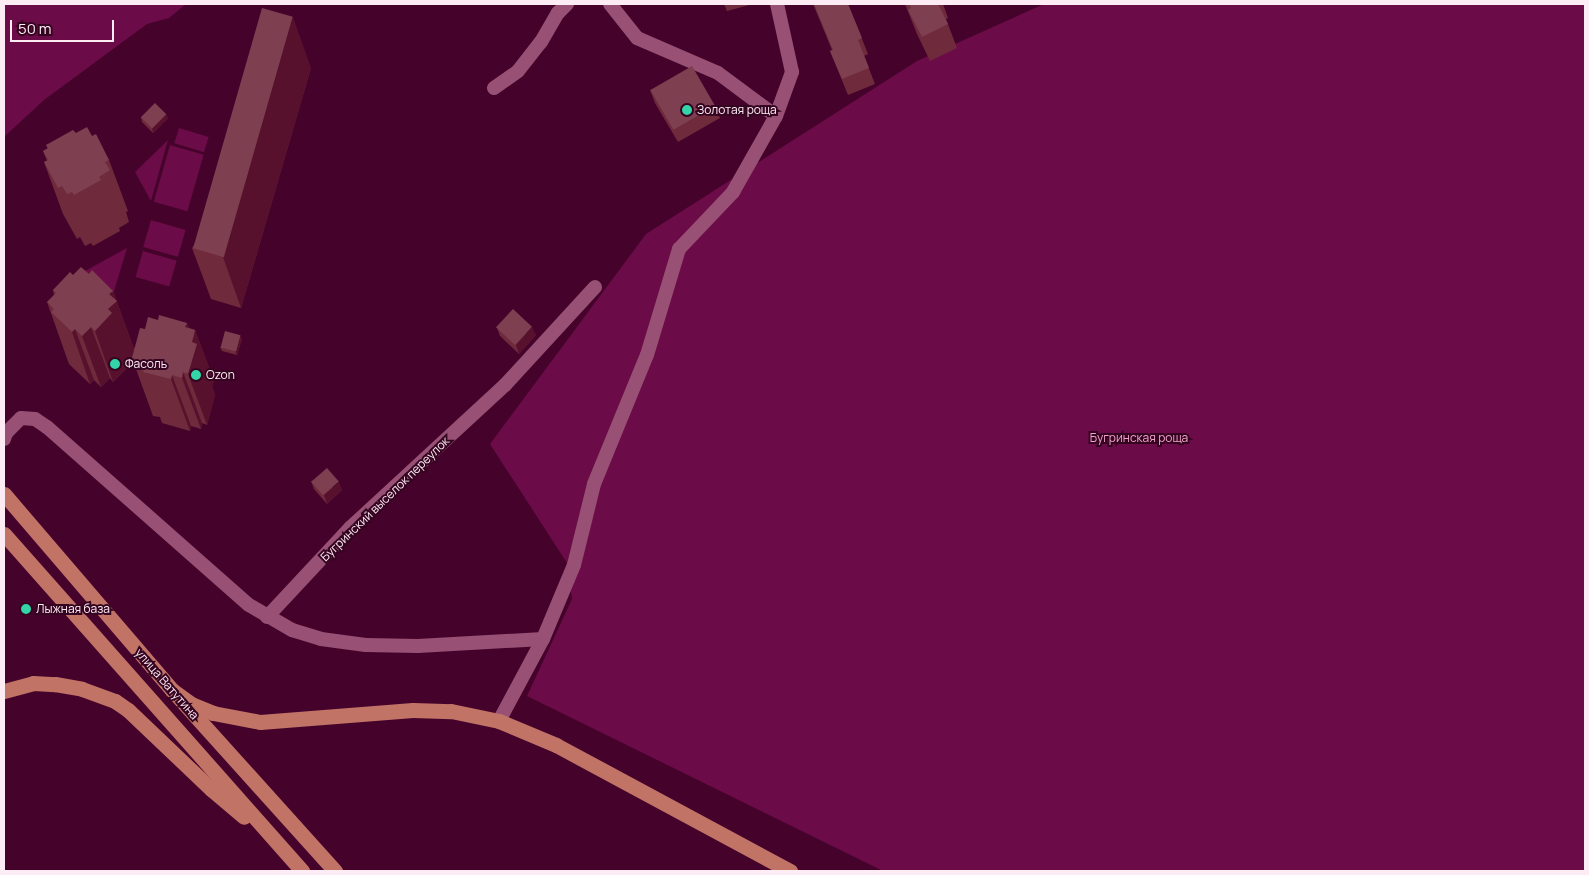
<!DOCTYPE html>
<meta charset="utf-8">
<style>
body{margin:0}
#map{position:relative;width:1589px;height:875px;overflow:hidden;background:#45032c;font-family:Manrope,sans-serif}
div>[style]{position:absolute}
.green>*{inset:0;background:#6b0b47;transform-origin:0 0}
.street>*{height:14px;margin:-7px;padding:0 7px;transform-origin:7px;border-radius:7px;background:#985175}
.primary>*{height:15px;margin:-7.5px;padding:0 7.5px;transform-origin:7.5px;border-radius:7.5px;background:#c17365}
.wall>*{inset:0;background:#6f2a3c}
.shaded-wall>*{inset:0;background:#58112d}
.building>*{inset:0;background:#7e3f50;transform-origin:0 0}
.dots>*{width:14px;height:14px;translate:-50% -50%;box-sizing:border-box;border:2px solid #350421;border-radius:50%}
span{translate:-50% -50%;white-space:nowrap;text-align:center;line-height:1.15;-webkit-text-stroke:4px #350421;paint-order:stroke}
.poi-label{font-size:12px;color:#feecf4}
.left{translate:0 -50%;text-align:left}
.park-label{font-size:12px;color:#f1a3c9}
.street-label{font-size:12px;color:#feecf4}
.frame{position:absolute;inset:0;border:5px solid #feecf4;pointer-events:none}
.scale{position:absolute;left:10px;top:20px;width:104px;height:22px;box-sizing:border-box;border:2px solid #feecf4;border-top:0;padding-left:6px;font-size:15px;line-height:18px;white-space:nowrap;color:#feecf4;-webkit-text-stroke:4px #350421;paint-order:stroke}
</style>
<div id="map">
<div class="green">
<div style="clip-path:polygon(4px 4px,186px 4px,169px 18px,147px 24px,44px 100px,4px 137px)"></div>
<div style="clip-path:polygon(1044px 4px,1585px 4px,1585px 871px,883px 871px,527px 696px,572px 599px,567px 563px,490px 444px,646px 234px,917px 61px)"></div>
<div style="left:179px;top:128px;width:31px;height:16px;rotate:17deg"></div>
<div style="clip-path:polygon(168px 140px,151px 201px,135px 172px)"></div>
<div style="left:170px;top:145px;width:35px;height:59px;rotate:16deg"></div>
<div style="left:151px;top:220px;width:36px;height:28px;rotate:16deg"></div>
<div style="clip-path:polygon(127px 248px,112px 298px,85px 271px)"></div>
<div style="left:143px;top:251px;width:35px;height:27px;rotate:16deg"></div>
</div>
<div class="street">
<div style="left:610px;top:4px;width:43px;rotate:51.5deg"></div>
<div style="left:637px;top:38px;width:88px;rotate:23.4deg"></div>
<div style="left:718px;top:73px;width:72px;rotate:36.6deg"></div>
<div style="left:494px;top:88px;width:29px;rotate:-35deg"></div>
<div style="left:518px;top:71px;width:37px;rotate:-52deg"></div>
<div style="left:541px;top:42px;width:34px;rotate:-60deg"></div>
<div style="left:558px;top:13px;width:13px;rotate:-45deg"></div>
<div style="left:4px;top:439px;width:6px;rotate:-72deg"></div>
<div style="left:6px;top:433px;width:21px;rotate:-45deg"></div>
<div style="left:21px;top:418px;width:14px;rotate:4deg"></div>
<div style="left:35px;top:419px;width:14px;rotate:34deg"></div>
<div style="left:47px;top:427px;width:269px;rotate:41.4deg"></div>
<div style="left:249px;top:605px;width:50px;rotate:30.2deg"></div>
<div style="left:292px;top:630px;width:30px;rotate:17deg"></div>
<div style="left:321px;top:639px;width:45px;rotate:7.6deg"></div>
<div style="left:366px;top:645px;width:52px;rotate:1.1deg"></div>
<div style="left:418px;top:646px;width:125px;rotate:-3.2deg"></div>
<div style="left:267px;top:617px;width:122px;rotate:-47deg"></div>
<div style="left:350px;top:528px;width:211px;rotate:-42.7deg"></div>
<div style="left:505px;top:385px;width:133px;rotate:-47.4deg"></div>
<div style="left:499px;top:721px;width:93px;rotate:-61.8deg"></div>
<div style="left:543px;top:639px;width:80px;rotate:-67.3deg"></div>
<div style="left:574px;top:565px;width:83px;rotate:-76.1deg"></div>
<div style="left:594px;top:484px;width:139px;rotate:-67.7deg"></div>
<div style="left:647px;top:355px;width:111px;rotate:-73.2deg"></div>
<div style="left:679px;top:249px;width:79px;rotate:-46.5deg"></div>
<div style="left:733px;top:192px;width:87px;rotate:-60.5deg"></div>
<div style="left:776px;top:116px;width:47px;rotate:-70deg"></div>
<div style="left:792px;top:72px;width:70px;rotate:-102.4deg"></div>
</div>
<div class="primary">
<div style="left:4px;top:494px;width:258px;rotate:49.4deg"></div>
<div style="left:172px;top:690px;width:244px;rotate:48deg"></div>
<div style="left:4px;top:534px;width:450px;rotate:48.5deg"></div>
<div style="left:172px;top:690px;width:24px;rotate:36deg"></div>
<div style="left:191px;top:704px;width:24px;rotate:22deg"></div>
<div style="left:213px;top:713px;width:48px;rotate:10.8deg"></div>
<div style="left:260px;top:722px;width:153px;rotate:-4.5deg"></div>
<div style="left:413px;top:710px;width:38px;rotate:2deg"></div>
<div style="left:451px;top:711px;width:49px;rotate:11.8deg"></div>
<div style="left:499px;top:721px;width:62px;rotate:22.8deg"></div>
<div style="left:556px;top:745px;width:266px;rotate:28.3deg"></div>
<div style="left:4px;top:691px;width:30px;rotate:-15deg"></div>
<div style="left:33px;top:683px;width:22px;rotate:3deg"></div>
<div style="left:55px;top:684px;width:27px;rotate:10deg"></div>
<div style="left:82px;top:689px;width:35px;rotate:20deg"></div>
<div style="left:115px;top:701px;width:16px;rotate:35deg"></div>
<div style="left:128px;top:710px;width:115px;rotate:43.6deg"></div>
<div style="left:211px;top:789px;width:43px;rotate:40.3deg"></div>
</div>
<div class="wall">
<div style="clip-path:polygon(724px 4px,753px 4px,727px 11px)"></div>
<div style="clip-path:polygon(813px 4px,848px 4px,868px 54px,864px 56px,875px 84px,848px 95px,830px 51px,832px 50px)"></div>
<div style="clip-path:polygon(905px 4px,943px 4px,948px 18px,946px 19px,957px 48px,930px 61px,917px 34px)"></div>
<div style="clip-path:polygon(311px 68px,241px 308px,211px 299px,192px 248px)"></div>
<div style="clip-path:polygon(650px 90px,715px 106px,720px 118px,678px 142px,655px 103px)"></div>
<div style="clip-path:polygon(141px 117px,168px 118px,153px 133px,142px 122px)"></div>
<div style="clip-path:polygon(76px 133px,92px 136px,109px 160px,128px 211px,126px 212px,129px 222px,119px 228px,120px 231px,93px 246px,91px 243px,85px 246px,80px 237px,77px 239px,63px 214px,44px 162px,47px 161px,43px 151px,48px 149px,46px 145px)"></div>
<div style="clip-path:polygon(89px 274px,113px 291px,134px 349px,145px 329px,158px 320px,187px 323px,189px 328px,195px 330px,214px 381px,212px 386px,215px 395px,207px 425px,202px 423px,201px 429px,191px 426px,190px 431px,162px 423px,160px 417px,153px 416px,132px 358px,133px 355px,129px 359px,131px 364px,113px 382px,110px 378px,101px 387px,94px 380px,90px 384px,69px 364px,47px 302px,54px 295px,53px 290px,73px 275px)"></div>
<div style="clip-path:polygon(497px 328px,536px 335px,519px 354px,500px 336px)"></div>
<div style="clip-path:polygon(242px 339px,237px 355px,222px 351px,220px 347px)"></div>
<div style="clip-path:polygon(311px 481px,342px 490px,327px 504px,314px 489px)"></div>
</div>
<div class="shaded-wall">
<div style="clip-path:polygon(293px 17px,311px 68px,241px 308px,223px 257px)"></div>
<div style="clip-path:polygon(166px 114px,168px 118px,153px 133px,152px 128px)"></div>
<div style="clip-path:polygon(113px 291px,135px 352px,129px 359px,131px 364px,113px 382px,95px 331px,108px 309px,109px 294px)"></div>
<div style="clip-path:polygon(187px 323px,193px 339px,195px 330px,214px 381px,212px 386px,215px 395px,207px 425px,188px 374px,185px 327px)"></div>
<div style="clip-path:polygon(91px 327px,110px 378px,101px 387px,82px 336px)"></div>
<div style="clip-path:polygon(532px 327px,536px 335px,519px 354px,516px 345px)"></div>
<div style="clip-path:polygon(75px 329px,94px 380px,90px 384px,72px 332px)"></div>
<div style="clip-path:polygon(240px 335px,242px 339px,237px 355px,235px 351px)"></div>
<div style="clip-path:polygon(183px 372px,202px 423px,201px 429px,182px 378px)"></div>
<div style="clip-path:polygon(172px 375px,191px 426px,190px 431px,171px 379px)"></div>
<div style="clip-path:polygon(339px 482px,342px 490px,327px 504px,324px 495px)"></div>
</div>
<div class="building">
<div style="clip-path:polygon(814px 4px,848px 4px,862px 38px,858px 40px,869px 68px,842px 79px,830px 51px,833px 50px)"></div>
<div style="clip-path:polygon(909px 4px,938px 4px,948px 24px,922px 37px,908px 10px,911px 8px)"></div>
<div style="left:262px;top:8px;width:32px;height:250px;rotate:16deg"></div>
<div style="left:692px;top:66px;width:46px;height:48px;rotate:60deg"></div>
<div style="left:155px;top:103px;width:16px;height:20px;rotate:45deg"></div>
<div style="clip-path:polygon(87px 127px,92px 136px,96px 134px,109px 160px,105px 162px,110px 170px,99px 177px,101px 180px,74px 195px,72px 192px,67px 194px,62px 186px,58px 188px,44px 162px,48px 160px,43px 151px,48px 148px,46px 145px,73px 130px,76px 133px)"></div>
<div style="clip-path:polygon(81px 267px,89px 274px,92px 270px,113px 291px,109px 294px,117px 301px,108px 309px,112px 313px,95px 331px,91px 327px,82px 336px,75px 329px,72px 332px,51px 312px,54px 309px,47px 302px,56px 293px,53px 290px,70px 272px,73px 275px)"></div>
<div style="left:513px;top:309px;width:26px;height:25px;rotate:43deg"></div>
<div style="clip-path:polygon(159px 315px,187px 323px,185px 327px,195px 330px,192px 342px,197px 344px,188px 374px,183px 372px,182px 378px,172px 375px,171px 379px,143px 372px,144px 367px,135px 364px,136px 359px,132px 358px,140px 328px,145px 329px,148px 317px,158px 320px)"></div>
<div style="left:225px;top:331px;width:16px;height:17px;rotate:15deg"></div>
<div style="left:327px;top:468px;width:18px;height:21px;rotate:49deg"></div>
</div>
<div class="dots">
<div style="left:687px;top:110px;background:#33d4a8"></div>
<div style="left:115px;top:364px;background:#33d4a8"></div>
<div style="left:196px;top:375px;background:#33d4a8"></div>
<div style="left:26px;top:609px;background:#33d4a8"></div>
</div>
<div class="poi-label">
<span class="left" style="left:697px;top:110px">Золотая роща</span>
<span class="left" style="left:125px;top:364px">Фасоль</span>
<span class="left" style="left:206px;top:375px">Ozon</span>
<span class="left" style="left:36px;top:609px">Лыжная база</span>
</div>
<div class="park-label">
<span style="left:1139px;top:438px">Бугринская роща</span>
</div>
<div class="street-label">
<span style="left:385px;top:499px;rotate:-44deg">Бугринский выселок переулок</span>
<span style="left:167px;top:684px;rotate:49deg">улица Ватутина</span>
</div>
<div class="frame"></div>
<div class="scale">50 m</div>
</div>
